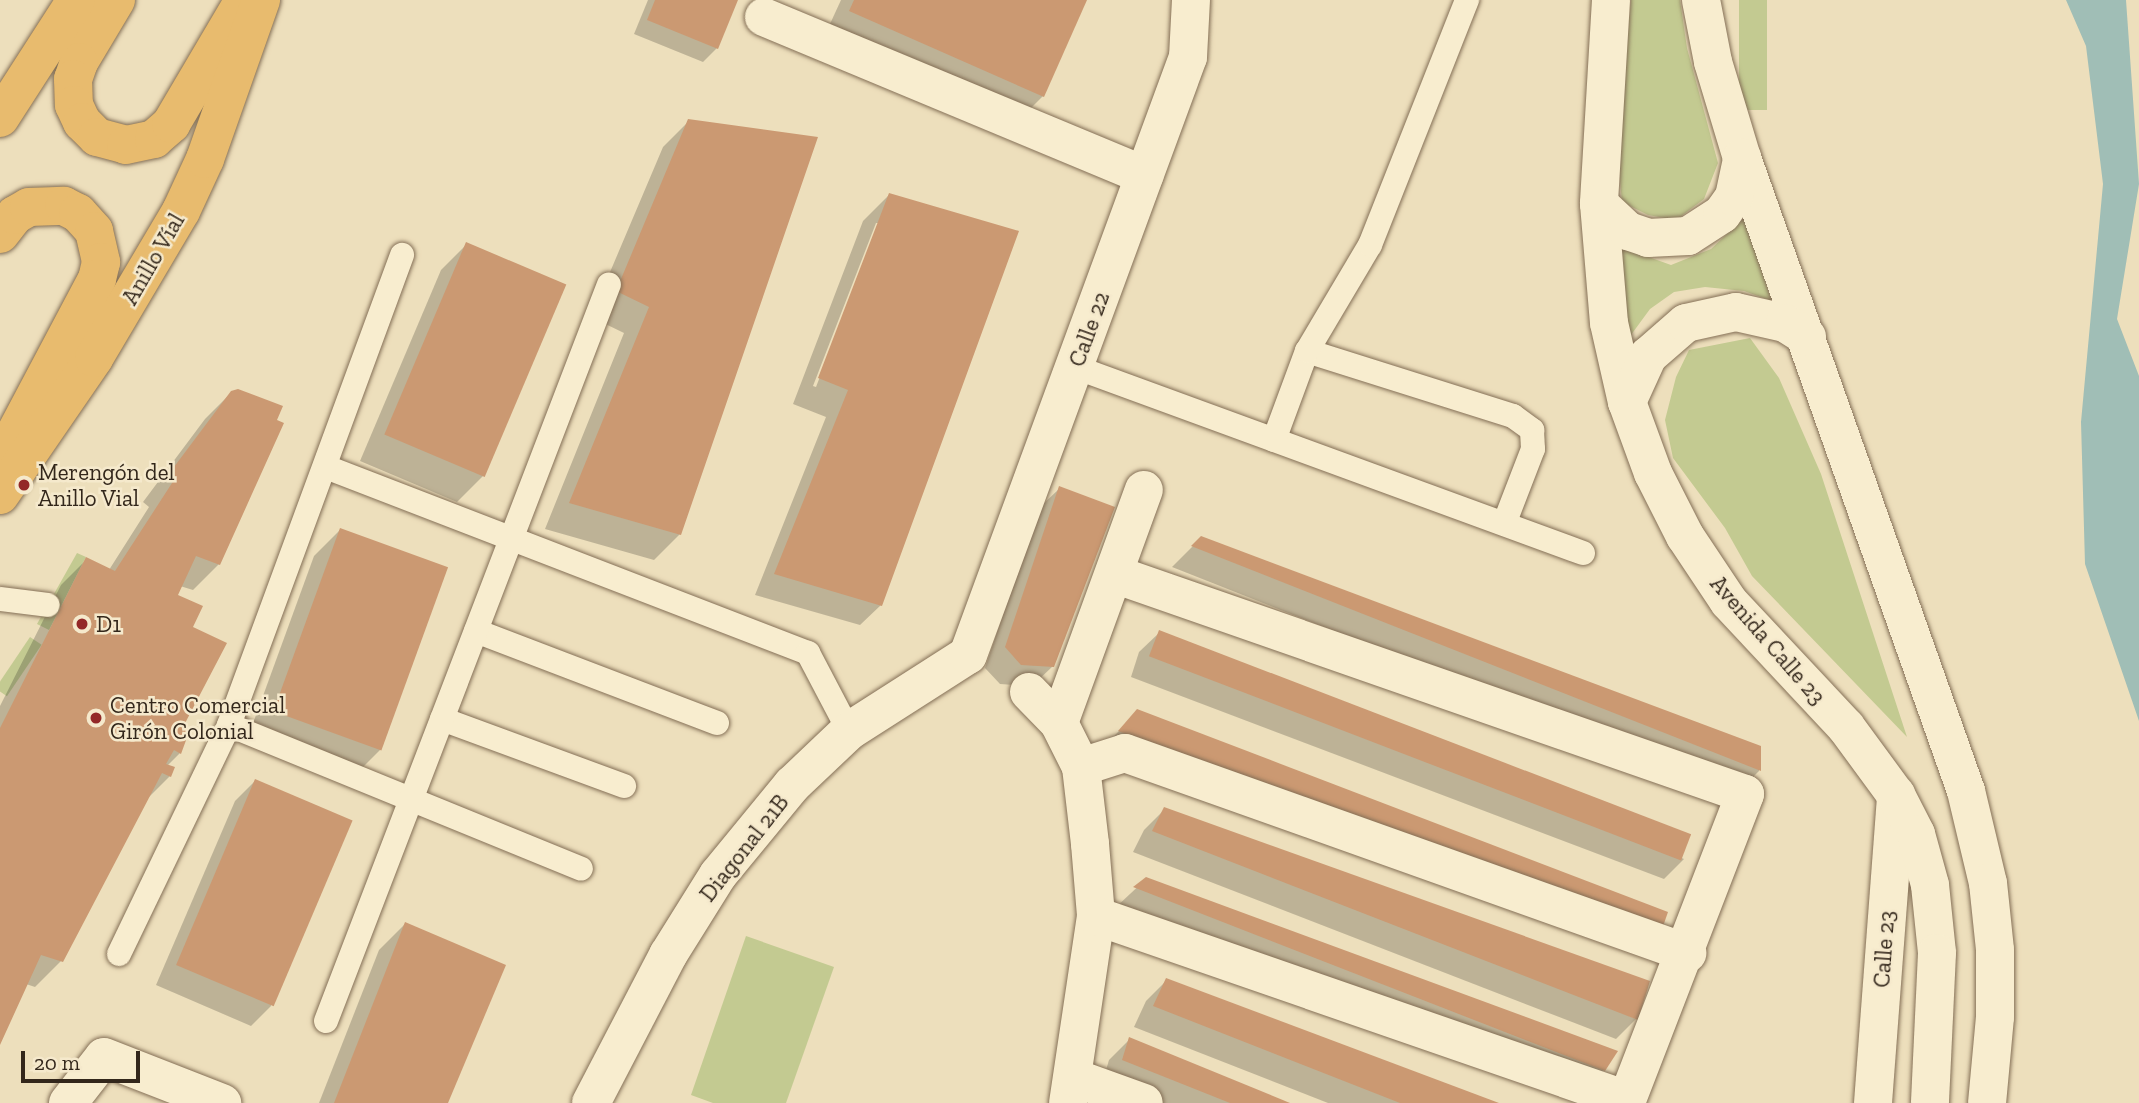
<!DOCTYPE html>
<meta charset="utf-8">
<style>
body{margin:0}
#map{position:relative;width:2139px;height:1103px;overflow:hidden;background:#eddfbc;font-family:"Zilla Slab",serif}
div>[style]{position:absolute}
.green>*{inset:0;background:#c3ca91;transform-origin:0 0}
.water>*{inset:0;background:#a0beb6}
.shadow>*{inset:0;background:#0003}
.building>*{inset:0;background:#cb9972;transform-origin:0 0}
.roads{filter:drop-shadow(0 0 2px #846f56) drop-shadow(0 0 2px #846f56)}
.service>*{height:24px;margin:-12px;padding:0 12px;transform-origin:12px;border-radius:12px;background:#f8edcf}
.minor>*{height:38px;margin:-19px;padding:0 19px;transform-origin:19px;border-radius:19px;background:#f8edcf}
.tertiary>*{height:38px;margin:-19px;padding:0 19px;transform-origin:19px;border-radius:19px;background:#f8edcf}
.trunk>*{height:38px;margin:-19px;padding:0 19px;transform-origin:19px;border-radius:19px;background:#e8bb6e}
.dots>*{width:19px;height:19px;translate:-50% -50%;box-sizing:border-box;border:4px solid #f5e9cc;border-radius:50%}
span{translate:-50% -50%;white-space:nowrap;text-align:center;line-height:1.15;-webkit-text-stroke:5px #f5e9cc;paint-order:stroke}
.street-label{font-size:23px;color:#33271b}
.poi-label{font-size:23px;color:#33271b}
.left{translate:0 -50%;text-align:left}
.scale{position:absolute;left:21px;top:1051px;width:119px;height:32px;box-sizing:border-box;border:4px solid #33271b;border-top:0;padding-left:9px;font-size:21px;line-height:24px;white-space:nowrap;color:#33271b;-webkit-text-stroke:5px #f5e9cc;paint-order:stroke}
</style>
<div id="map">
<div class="green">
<div style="clip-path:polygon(1631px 0,1680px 0,1687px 48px,1718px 163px,1704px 199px,1676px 220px,1648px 215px,1622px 202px,1617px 150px)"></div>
<div style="left:1739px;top:0;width:28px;height:110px"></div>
<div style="clip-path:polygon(1744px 218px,1772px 301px,1744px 291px,1705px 287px,1674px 292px,1650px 309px,1628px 339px,1618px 246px,1671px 265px,1711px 249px)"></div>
<div style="clip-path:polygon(1750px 338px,1779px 378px,1821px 474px,1907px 737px,1752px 576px,1725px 528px,1673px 458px,1665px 420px,1676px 377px,1689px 350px)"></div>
<div style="clip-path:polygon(77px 553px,86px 557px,49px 630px,37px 624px)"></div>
<div style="left:30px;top:637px;width:14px;height:62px;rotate:34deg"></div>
<div style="clip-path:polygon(746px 936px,834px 967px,786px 1103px,713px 1103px,691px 1095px)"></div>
</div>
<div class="water">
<div style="clip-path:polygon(2066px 0,2126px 0,2139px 184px,2117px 319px,2139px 376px,2139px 721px,2085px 564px,2081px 422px,2103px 184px,2086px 46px)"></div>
</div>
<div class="shadow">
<div style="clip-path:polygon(648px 0,736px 0,717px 48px,703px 62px,634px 34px)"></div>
<div style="clip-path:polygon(841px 0,1085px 0,1043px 96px,1017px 122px,824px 37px)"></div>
<div style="clip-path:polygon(689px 121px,680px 534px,654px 560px,545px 529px,624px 333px,591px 317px,663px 147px)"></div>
<div style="clip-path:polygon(evenodd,889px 195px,1017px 232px,881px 605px,860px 625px,755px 595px,826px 417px,793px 404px,863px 221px,889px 195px,876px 223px,879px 223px,816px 387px,813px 386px,876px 223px)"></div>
<div style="clip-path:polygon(467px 244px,483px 476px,457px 502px,360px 461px,441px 270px)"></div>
<div style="clip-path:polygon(232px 392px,219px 564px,193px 590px,180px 586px,176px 596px,191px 628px,180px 753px,167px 766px,170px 776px,147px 799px,61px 961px,35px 987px,26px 984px,0 1041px,0 706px,61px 585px,87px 559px,109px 570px,149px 507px,143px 502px,205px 419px)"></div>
<div style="clip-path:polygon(1060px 488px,1053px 666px,1032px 686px,1000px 684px,985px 668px,1039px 508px)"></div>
<div style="clip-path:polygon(340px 530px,380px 750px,354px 776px,248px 737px,314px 556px)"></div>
<div style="clip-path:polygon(1201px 538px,1759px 747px,1759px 771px,1739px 791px,1172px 567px)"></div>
<div style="clip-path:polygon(1160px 632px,1684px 859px,1664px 879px,1131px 677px,1139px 652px)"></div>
<div style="clip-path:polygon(1138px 711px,1666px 913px,1099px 752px)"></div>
<div style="clip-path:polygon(255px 781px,271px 1006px,251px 1026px,156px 985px,235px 801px)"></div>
<div style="clip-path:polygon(1165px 809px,1636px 1019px,1616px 1039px,1133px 852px,1144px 830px)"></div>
<div style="clip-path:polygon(1146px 879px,1604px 1070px,1583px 1091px,1115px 908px)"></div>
<div style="clip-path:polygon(405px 924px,446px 1103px,319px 1103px,379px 950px)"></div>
<div style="clip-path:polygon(1167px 980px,1494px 1103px,1328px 1103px,1134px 1027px,1146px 1001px)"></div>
<div style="clip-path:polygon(1130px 1039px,1285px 1103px,1160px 1103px,1103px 1080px,1109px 1060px)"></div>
</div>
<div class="building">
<div style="clip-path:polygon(655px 0,738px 0,718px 49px,647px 20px)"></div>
<div style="clip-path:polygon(854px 0,1087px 0,1044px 97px,849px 11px)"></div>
<div style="clip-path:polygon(688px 119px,818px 137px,681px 535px,569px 503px,649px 307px,616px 291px)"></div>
<div style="clip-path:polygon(889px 193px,1019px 231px,882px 606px,774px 574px,848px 390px,818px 378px)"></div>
<div style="left:466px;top:242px;width:109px;height:209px;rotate:23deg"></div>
<div style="clip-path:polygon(238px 389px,283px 406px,277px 420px,284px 423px,220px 565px,196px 556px,178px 595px,203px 606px,193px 627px,227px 643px,182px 729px,189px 732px,181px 754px,174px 750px,166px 764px,175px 767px,171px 777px,162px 773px,63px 962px,41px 955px,0 1045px,0 728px,86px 557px,115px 571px,174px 480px,168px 475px,231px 391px)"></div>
<div style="clip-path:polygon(1059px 486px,1115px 507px,1054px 667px,1021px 665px,1005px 647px)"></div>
<div style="left:340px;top:528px;width:115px;height:195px;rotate:20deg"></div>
<div style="clip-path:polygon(1201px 536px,1761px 746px,1761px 771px,1191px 546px)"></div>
<div style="left:1159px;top:630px;width:570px;height:28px;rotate:21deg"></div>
<div style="clip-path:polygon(1137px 709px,1668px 912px,1661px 932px,1118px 731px)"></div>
<div style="left:255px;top:779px;width:106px;height:202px;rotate:23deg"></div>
<div style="clip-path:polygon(1164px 807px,1650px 981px,1638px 1020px,1152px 831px)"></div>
<div style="clip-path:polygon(1146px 877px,1618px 1051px,1605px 1071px,1133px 887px)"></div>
<div style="clip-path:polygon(405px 922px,506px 965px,448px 1103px,334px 1103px)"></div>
<div style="clip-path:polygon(1166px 978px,1499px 1103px,1400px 1103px,1153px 1006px)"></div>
<div style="clip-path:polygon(1129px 1037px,1290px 1103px,1230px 1103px,1122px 1060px)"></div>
</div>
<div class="roads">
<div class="service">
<div style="left:1307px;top:351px;width:216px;rotate:17.5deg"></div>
<div style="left:1513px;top:416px;width:24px;rotate:36deg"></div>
<div style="left:1532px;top:430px;width:19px;rotate:87deg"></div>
<div style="left:1533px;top:449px;width:80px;rotate:111.1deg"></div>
<div style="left:1075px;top:367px;width:541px;rotate:20.11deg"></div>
<div style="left:1274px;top:440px;width:95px;rotate:-69.7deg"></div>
<div style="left:1307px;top:351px;width:123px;rotate:-59.3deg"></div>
<div style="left:1370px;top:245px;width:264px;rotate:-68.4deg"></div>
<div style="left:326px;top:467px;width:517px;rotate:21.1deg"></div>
<div style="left:808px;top:653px;width:88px;rotate:62.3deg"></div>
<div style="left:0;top:599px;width:48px;rotate:7.1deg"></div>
<div style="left:476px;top:631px;width:258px;rotate:20.9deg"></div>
<div style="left:442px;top:719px;width:194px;rotate:20.2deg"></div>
<div style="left:229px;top:725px;width:380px;rotate:22.2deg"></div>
<div style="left:119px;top:954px;width:254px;rotate:-64.3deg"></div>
<div style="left:229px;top:725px;width:501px;rotate:-69.79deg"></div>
<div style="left:326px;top:1021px;width:789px;rotate:-68.99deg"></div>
</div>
<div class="minor">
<div style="left:764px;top:17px;width:412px;rotate:22.6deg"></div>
<div style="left:1029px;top:692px;width:43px;rotate:45.9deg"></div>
<div style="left:1059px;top:723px;width:49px;rotate:63.4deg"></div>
<div style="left:1081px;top:767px;width:78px;rotate:83.3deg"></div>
<div style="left:1090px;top:844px;width:72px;rotate:85.2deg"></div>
<div style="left:1096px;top:916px;width:189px;rotate:98.5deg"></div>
<div style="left:1059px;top:723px;width:248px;rotate:-70deg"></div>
<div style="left:1081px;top:767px;width:46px;rotate:-17.7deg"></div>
<div style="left:1125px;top:753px;width:597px;rotate:19.59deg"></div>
<div style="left:1096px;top:916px;width:562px;rotate:19.11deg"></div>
<div style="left:1627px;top:1100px;width:328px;rotate:-68.9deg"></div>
<div style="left:1745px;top:794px;width:668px;rotate:-160.78deg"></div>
<div style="left:1075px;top:1078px;width:73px;rotate:19.9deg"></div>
<div style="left:68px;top:1103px;width:58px;rotate:-52deg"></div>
<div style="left:104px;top:1057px;width:127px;rotate:21.3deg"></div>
<div style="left:591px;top:1103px;width:167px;rotate:-62.5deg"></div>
<div style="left:668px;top:955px;width:94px;rotate:-58deg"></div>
<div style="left:718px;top:875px;width:117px;rotate:-50.6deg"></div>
<div style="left:792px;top:785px;width:79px;rotate:-43.5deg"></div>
<div style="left:849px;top:731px;width:141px;rotate:-32.6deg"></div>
<div style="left:968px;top:655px;width:637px;rotate:-69.8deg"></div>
<div style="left:1188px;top:57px;width:57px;rotate:-87deg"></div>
<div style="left:1873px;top:1103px;width:309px;rotate:-85.7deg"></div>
</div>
<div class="tertiary">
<div style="left:1611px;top:0;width:204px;rotate:93.4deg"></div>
<div style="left:1599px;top:204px;width:119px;rotate:85.2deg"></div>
<div style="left:1609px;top:323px;width:81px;rotate:77.2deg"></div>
<div style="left:1627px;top:402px;width:76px;rotate:69.9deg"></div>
<div style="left:1653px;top:473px;width:71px;rotate:63.1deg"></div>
<div style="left:1685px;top:536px;width:79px;rotate:56.3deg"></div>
<div style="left:1729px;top:602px;width:171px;rotate:46.9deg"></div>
<div style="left:1846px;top:727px;width:84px;rotate:53.7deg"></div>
<div style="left:1896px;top:795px;width:44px;rotate:62.9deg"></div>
<div style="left:1916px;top:834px;width:53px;rotate:74.6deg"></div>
<div style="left:1930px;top:885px;width:68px;rotate:84.1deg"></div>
<div style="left:1937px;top:953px;width:150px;rotate:92.7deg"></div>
<div style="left:1701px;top:0;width:63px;rotate:79deg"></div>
<div style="left:1713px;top:62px;width:100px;rotate:73.2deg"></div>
<div style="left:1742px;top:158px;width:671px;rotate:70.51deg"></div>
<div style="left:1966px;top:791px;width:95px;rotate:76.6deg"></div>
<div style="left:1988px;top:883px;width:67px;rotate:84deg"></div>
<div style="left:1995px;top:950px;width:67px;rotate:90deg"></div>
<div style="left:1995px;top:1017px;width:86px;rotate:95.3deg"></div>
<div style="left:1599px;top:204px;width:40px;rotate:43deg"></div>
<div style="left:1628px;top:231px;width:21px;rotate:19deg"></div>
<div style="left:1648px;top:238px;width:40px;rotate:-2.9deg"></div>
<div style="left:1688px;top:236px;width:40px;rotate:-32.9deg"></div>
<div style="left:1722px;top:214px;width:21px;rotate:-55deg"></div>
<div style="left:1734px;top:197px;width:40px;rotate:-78deg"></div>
<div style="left:1627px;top:402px;width:51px;rotate:-65.5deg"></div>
<div style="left:1648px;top:356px;width:50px;rotate:-41deg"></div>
<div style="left:1686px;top:323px;width:51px;rotate:-12.4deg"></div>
<div style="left:1736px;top:312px;width:50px;rotate:12.7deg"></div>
<div style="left:1785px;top:323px;width:26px;rotate:32deg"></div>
</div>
<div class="trunk">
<div style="left:116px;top:0;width:72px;rotate:120.8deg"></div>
<div style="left:79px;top:62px;width:18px;rotate:109deg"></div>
<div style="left:73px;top:79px;width:26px;rotate:88deg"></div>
<div style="left:74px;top:105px;width:19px;rotate:65deg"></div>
<div style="left:82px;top:122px;width:21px;rotate:45deg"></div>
<div style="left:97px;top:137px;width:30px;rotate:15deg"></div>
<div style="left:126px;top:145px;width:29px;rotate:-12deg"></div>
<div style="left:154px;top:139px;width:23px;rotate:-41deg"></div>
<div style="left:171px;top:124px;width:144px;rotate:-59.5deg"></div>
<div style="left:0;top:118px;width:140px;rotate:-57.2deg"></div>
<div style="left:0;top:234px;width:24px;rotate:-52deg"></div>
<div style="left:15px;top:215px;width:16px;rotate:-30deg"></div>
<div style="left:29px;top:207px;width:35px;rotate:-2deg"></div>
<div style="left:64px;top:206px;width:16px;rotate:27deg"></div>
<div style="left:78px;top:213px;width:24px;rotate:48deg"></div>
<div style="left:94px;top:231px;width:32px;rotate:77deg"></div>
<div style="left:101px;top:262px;width:17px;rotate:103deg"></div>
<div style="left:97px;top:279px;width:207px;rotate:117.9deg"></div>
<div style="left:0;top:495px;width:166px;rotate:-55.5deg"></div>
<div style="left:94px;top:358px;width:171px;rotate:-59.4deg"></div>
<div style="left:181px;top:211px;width:57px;rotate:-65.2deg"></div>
<div style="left:205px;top:159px;width:169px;rotate:-70.6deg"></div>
</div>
</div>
<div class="dots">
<div style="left:24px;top:485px;background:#932827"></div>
<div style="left:82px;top:624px;background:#932827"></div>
<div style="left:96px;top:718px;background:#932827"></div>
</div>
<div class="street-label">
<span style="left:153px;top:259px;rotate:-60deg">Anillo Víal</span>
<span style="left:1089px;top:329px;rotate:-70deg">Calle 22</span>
<span style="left:1768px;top:640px;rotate:49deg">Avenida Calle 23</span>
<span style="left:744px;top:848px;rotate:-52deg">Diagonal 21B</span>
<span style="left:1884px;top:949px;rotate:-86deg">Calle 23</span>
</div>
<div class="poi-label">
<span class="left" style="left:38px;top:485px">Merengón del<br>Anillo Vial</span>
<span class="left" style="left:96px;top:624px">D1</span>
<span class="left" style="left:110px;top:718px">Centro Comercial<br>Girón Colonial</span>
</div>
<div class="scale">20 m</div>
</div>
